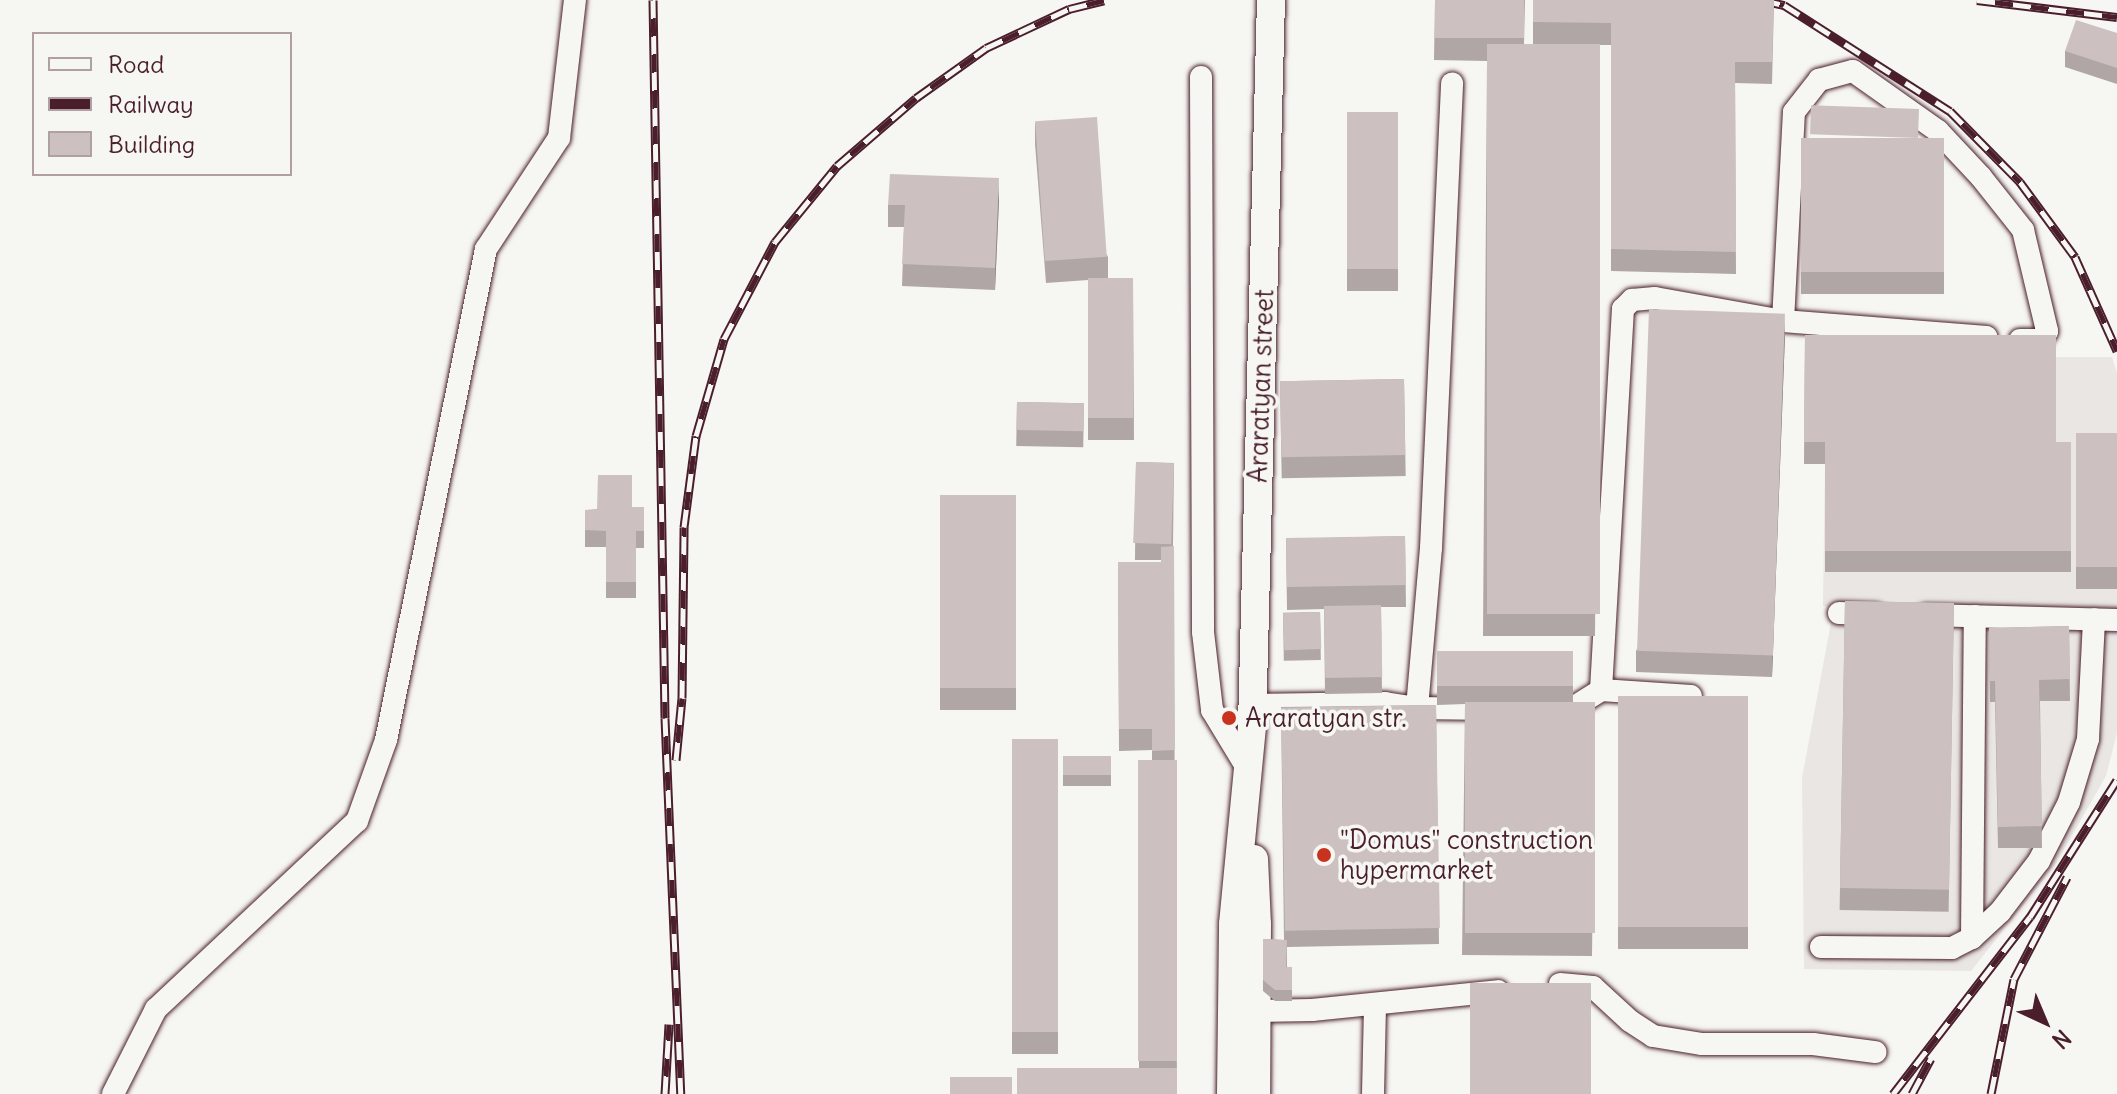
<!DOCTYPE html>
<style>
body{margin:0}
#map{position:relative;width:2117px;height:1094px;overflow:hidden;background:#f6f6f2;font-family:Delius,sans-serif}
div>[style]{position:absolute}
.built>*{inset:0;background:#e9e6e3}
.roads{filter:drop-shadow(0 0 2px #4a1f2b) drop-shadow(0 0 2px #4a1f2b)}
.minor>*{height:22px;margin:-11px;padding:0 11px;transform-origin:11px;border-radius:11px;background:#f6f6f2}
.major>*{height:28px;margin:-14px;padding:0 14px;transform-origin:14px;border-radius:14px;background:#f6f6f2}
.rail>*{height:9px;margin-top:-4.5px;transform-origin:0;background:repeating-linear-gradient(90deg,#f6f6f2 0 18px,#4a1f2b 0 36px);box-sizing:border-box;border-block:2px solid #4a1f2b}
.wall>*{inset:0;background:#afa6a5;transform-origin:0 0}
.shaded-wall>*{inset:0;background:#8f8786}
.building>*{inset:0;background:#ccc1c0;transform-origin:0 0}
.dots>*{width:22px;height:22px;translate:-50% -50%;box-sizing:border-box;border:4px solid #f6f6f2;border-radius:50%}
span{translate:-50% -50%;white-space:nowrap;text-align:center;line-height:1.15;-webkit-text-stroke:7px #f6f6f2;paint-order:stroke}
.street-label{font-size:26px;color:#4a1f2b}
.poi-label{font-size:26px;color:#4a1f2b}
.left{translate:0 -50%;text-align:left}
.legend{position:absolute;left:32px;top:32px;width:260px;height:144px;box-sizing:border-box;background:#f6f6f2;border:2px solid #b1a0a2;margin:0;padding:10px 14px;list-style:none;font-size:24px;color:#4a1f2b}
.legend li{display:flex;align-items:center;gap:16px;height:40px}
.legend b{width:40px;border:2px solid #b1a0a2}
.north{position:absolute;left:2005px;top:982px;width:80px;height:80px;-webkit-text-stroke:6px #f6f6f2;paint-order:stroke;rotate:136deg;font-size:22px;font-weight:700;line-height:32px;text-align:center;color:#4a1f2b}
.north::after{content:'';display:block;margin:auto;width:28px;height:36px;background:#4a1f2b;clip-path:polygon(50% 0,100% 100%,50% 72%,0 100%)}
</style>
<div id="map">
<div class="built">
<div style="clip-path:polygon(1805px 357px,2112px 357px,2117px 373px,2117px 733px,2106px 776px,2055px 865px,1971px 971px,1804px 969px,1802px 778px,1834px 607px,1823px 606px,1825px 464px,1804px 464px)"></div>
</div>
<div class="roads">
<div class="minor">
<div style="left:1201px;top:77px;width:555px;rotate:89.79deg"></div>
<div style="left:1203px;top:632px;width:79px;rotate:83.4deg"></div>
<div style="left:1212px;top:710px;width:71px;rotate:58.8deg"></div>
<div style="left:1783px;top:321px;width:209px;rotate:-87deg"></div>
<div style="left:1794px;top:112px;width:41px;rotate:-52deg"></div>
<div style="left:1819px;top:80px;width:35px;rotate:-15deg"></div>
<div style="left:1853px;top:71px;width:104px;rotate:35.2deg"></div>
<div style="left:1938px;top:131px;width:63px;rotate:46.9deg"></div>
<div style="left:1981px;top:177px;width:68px;rotate:51.6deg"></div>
<div style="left:2023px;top:230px;width:104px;rotate:76.6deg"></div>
<div style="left:2047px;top:331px;width:11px;rotate:124deg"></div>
<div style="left:2041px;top:340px;width:21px;rotate:180deg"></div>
<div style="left:1839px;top:613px;width:37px;rotate:2deg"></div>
<div style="left:1926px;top:615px;width:191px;rotate:1.5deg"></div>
<div style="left:1601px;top:690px;width:382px;rotate:-86.7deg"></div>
<div style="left:1623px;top:309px;width:13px;rotate:-45deg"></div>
<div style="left:1632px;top:300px;width:23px;rotate:-5deg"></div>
<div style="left:1655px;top:298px;width:130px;rotate:10.2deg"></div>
<div style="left:1783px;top:321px;width:204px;rotate:4.5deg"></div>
<div style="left:1252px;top:705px;width:133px;rotate:-0.9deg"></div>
<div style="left:1385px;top:703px;width:32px;rotate:9deg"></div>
<div style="left:1417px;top:708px;width:161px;rotate:-85deg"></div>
<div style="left:1431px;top:548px;width:465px;rotate:-87.4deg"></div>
<div style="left:1417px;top:708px;width:75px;rotate:0.8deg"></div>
<div style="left:1551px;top:710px;width:20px;rotate:-3deg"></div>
<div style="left:1571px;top:709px;width:36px;rotate:-32deg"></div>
<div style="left:1601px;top:690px;width:90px;rotate:3.8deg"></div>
<div style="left:1972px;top:938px;width:322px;rotate:-89.5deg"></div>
<div style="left:1821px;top:947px;width:131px;rotate:0.4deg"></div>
<div style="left:1952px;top:948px;width:22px;rotate:-27deg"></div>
<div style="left:1972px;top:938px;width:38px;rotate:-43deg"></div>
<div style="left:2000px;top:912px;width:64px;rotate:-52.6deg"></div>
<div style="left:2039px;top:861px;width:66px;rotate:-63deg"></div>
<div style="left:2069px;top:802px;width:66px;rotate:-73.2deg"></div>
<div style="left:2088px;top:739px;width:120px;rotate:-87.1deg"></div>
<div style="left:1560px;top:984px;width:33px;rotate:5deg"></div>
<div style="left:1593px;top:987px;width:50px;rotate:42.6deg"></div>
<div style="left:1630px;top:1021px;width:27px;rotate:33deg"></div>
<div style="left:1653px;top:1036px;width:50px;rotate:9.3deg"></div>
<div style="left:1702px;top:1044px;width:111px"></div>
<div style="left:1813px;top:1044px;width:63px;rotate:7.4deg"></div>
<div style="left:1256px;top:1011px;width:56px;rotate:-1deg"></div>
<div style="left:1312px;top:1010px;width:187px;rotate:-5.8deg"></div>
<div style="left:113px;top:1094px;width:95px;rotate:-63.2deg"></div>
<div style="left:156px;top:1009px;width:275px;rotate:-43.1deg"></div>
<div style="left:357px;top:821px;width:86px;rotate:-70.3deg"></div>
<div style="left:386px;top:740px;width:501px;rotate:-78.49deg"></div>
<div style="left:486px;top:249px;width:133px;rotate:-56.7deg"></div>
<div style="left:559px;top:138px;width:139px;rotate:-83.4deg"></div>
<div style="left:1373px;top:1094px;width:90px;rotate:-88.7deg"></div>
</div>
<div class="major">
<div style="left:1254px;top:859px;width:65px;rotate:87.4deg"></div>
<div style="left:1257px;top:924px;width:170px;rotate:90.3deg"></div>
<div style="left:1231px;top:1094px;width:170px;rotate:-89.3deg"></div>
<div style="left:1233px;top:924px;width:200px;rotate:-84.5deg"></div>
<div style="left:1252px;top:725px;width:725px;rotate:-88.5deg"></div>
</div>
</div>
<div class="rail">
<div style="left:653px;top:0;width:718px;rotate:89.04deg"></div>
<div style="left:665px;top:718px;width:376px;rotate:87.6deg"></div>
<div style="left:1762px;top:0;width:23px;rotate:13deg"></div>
<div style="left:1784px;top:5px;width:197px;rotate:32.6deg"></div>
<div style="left:1950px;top:111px;width:100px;rotate:45.4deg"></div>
<div style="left:2020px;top:182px;width:93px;rotate:53.7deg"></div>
<div style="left:2075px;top:257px;width:103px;rotate:65.9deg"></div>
<div style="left:1977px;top:0;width:141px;rotate:6.9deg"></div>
<div style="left:676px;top:760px;width:62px;rotate:-84.5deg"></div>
<div style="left:682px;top:698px;width:171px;rotate:-89.3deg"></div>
<div style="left:684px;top:527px;width:92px;rotate:-82.5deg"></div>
<div style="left:696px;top:436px;width:101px;rotate:-73.9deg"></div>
<div style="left:724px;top:339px;width:110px;rotate:-62.3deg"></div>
<div style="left:775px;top:242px;width:98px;rotate:-50.8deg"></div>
<div style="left:837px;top:166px;width:104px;rotate:-40.7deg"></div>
<div style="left:916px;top:98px;width:86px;rotate:-35.5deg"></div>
<div style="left:986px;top:48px;width:92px;rotate:-25.2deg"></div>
<div style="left:1069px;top:9px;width:36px;rotate:-14deg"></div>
<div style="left:665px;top:1094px;width:70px;rotate:-86.7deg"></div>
<div style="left:1893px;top:1094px;width:224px;rotate:-52.3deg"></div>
<div style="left:2030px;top:917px;width:162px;rotate:-57.6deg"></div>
<div style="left:1912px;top:1094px;width:40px;rotate:-62deg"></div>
<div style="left:1991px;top:1094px;width:117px;rotate:-78.7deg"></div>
<div style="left:2014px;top:979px;width:115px;rotate:-62.5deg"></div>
</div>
<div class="wall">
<div style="clip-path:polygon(1435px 0,1525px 0,1524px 44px,1533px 44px,1533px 0,1774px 0,1772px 84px,1735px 83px,1736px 274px,1611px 271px,1611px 45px,1600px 45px,1595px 636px,1483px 636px,1487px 61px,1434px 60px)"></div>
<div style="clip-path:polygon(2117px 33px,2117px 84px,2065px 67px,2065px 51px)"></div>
<div style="left:1347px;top:112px;width:51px;height:179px"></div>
<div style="clip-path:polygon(1035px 122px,1108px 257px,1108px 278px,1133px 278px,1134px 440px,1088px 440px,1088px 280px,1046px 283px,1035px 144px)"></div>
<div style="left:1801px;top:138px;width:143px;height:156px"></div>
<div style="clip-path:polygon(999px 200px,995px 290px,902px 286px,904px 227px,888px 227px,888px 205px)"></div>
<div style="clip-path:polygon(1785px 335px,1772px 677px,1636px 672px,1636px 651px)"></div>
<div style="clip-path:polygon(1805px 335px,2056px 442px,2071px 442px,2071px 572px,1825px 572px,1825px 464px,1804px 464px)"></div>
<div style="left:1404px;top:379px;width:97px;height:124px;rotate:89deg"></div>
<div style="left:1017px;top:402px;width:67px;height:44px;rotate:1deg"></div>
<div style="left:2076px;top:433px;width:41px;height:156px"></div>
<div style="clip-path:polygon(1136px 462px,1174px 463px,1173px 546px,1177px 1082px,1139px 1069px,1138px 760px,1152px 760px,1152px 750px,1119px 751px,1118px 562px,1161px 562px,1161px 560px,1135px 560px)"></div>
<div style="left:940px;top:495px;width:76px;height:215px"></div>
<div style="clip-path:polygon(632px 507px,644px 507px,644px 548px,636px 548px,636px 598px,606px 598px,606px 547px,585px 547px,585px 510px)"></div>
<div style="clip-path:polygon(1405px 536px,1406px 607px,1381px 607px,1382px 693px,1325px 694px,1324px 609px,1287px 610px,1286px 539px)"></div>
<div style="left:1845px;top:601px;width:109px;height:309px;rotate:1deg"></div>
<div style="left:1320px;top:612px;width:48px;height:37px;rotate:89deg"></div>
<div style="clip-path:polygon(2069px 626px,2070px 701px,2040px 701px,2042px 848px,1998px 848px,1995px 702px,1990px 702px,1989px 628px)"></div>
<div style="clip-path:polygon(1573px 651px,1573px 703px,1595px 703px,1592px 956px,1462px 955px,1465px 704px,1437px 705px,1437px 653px)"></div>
<div style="left:1618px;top:696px;width:130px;height:253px"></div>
<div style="clip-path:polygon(1436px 705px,1439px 944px,1287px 947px,1287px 967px,1292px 967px,1292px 1001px,1275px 1001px,1263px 991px,1263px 939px,1284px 940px,1281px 707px)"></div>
<div style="left:1012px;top:739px;width:46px;height:315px"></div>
<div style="left:1111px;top:756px;width:30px;height:48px;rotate:90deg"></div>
</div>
<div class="shaded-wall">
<div style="clip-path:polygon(999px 178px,999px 200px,995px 290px,995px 268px)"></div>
<div style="clip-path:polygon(1785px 314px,1785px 335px,1772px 677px,1772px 655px)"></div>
</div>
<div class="building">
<div style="left:1435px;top:0;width:89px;height:38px"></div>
<div style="clip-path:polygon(1533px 0,1774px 0,1772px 62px,1735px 62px,1736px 252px,1611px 249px,1611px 23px,1533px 22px)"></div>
<div style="clip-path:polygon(2076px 20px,2117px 33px,2117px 68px,2065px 51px)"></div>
<div style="left:1487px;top:44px;width:113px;height:570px"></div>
<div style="left:1919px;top:109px;width:29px;height:108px;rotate:92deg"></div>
<div style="left:1347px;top:112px;width:51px;height:157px"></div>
<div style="left:1097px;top:117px;width:140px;height:62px;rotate:86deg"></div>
<div style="left:1801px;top:138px;width:143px;height:134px"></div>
<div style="clip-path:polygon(890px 174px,999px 178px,995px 268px,902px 264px,905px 205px,888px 205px)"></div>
<div style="left:1088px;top:278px;width:45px;height:140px"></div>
<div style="left:1649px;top:309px;width:136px;height:342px;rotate:2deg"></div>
<div style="clip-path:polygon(1805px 335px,2056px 335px,2056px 442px,2071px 442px,2071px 551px,1825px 551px,1825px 442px,1804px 442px)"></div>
<div style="left:1404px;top:379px;width:76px;height:124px;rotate:89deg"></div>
<div style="left:1017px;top:402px;width:67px;height:28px;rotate:1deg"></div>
<div style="left:2076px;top:433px;width:41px;height:134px"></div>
<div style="left:1136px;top:462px;width:38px;height:81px;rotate:2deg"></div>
<div style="clip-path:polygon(598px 475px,632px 475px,632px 507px,644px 507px,644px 531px,636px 531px,636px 582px,606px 582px,606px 531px,585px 530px,585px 510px,597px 510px)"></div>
<div style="left:940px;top:495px;width:76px;height:193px"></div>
<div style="left:1405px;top:536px;width:49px;height:119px;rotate:89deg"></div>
<div style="clip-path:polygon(1174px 546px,1175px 750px,1152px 751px,1152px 729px,1119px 729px,1118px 562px,1161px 562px,1161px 547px)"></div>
<div style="left:1845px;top:601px;width:109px;height:287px;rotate:1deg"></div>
<div style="left:1381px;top:605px;width:72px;height:57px;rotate:89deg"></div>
<div style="left:1320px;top:612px;width:37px;height:37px;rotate:88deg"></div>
<div style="clip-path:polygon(2069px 626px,2070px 679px,2039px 680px,2042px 826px,1998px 827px,1995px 681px,1990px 681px,1989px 628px)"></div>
<div style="left:1573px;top:651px;width:35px;height:136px;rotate:90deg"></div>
<div style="left:1618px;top:696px;width:130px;height:231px"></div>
<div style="left:1465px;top:702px;width:130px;height:231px"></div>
<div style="left:1436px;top:705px;width:223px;height:155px;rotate:89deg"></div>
<div style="left:1012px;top:739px;width:46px;height:293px"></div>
<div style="left:1111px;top:756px;width:19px;height:48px;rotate:90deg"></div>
<div style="left:1138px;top:760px;width:39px;height:301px"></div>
<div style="clip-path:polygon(1263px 939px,1287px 940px,1286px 967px,1292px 967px,1292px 990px,1275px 990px,1263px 980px)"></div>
<div style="left:1470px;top:983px;width:121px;height:111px"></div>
<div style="left:1177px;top:1068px;width:26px;height:160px;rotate:90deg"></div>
<div style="left:950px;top:1077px;width:62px;height:17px"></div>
</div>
<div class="dots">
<div style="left:1229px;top:718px;background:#c8321e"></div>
<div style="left:1324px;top:855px;background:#c8321e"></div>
</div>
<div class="street-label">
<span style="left:1261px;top:386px;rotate:-88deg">Araratyan street</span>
</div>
<div class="poi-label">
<span class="left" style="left:1245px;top:718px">Araratyan str.</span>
<span class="left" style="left:1340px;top:855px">"Domus" construction<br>hypermarket</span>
</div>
<ul class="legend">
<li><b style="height:10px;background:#f6f6f2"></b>Road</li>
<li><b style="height:10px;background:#4a1f2b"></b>Railway</li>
<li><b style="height:22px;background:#ccc1c0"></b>Building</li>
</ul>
<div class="north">N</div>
</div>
